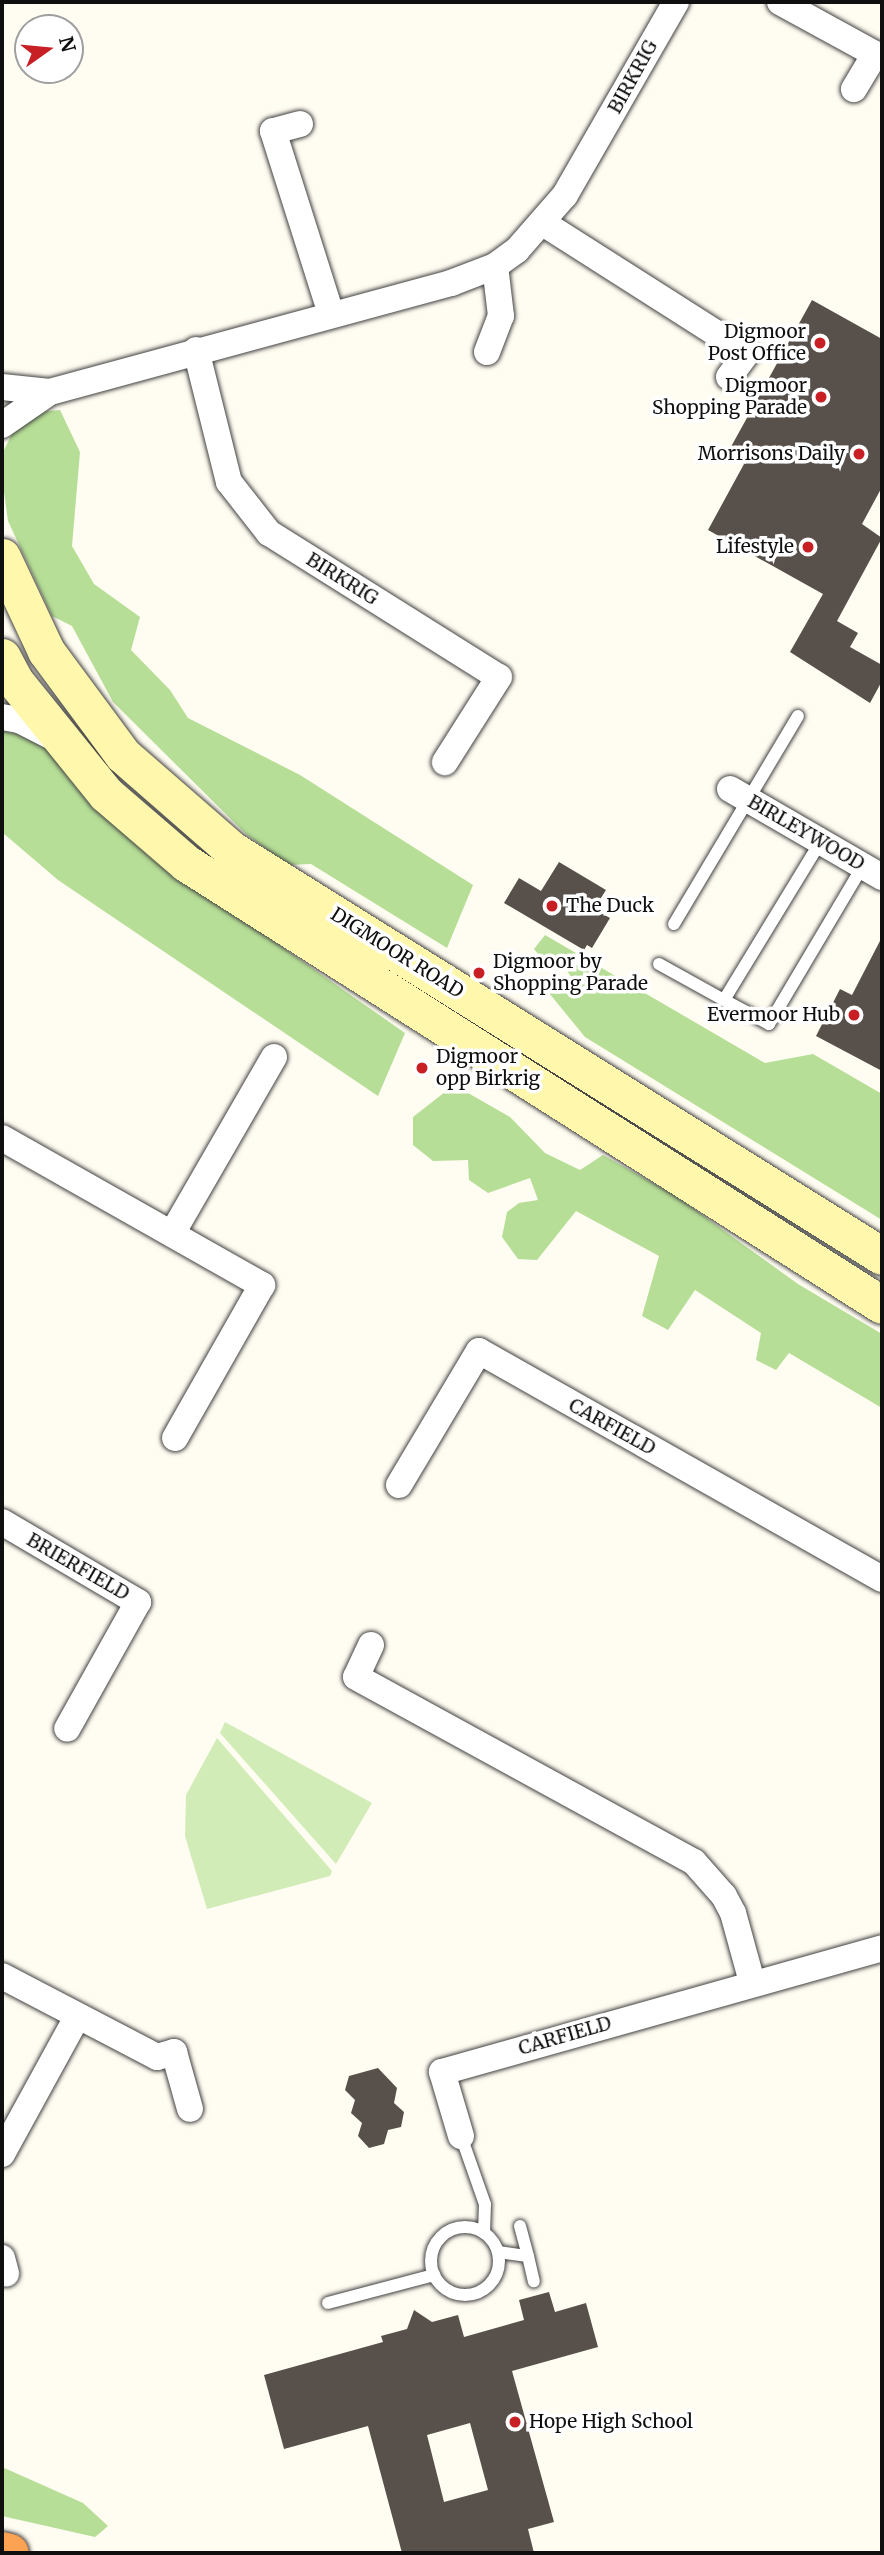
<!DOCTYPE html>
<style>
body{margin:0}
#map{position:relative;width:884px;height:2555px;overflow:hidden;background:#fffcf1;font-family:Merriweather,serif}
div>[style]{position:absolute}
.green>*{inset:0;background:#d2ecb8}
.forest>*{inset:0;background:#b6de96}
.building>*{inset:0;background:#58504b}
.roads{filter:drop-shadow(0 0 2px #424242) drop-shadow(0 0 2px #424242)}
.lane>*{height:12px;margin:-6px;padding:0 6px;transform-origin:6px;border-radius:6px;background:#fff}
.lane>.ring{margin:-6px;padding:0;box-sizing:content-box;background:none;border:12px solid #fff;border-radius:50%}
.street>*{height:26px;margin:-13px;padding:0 13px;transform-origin:13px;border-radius:13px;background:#fff}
.secondary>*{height:37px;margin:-18.5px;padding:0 18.5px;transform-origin:18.5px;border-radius:18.5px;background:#fff7ac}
.highway>*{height:38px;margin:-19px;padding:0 19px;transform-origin:19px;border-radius:19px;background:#fba253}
.dots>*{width:19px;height:19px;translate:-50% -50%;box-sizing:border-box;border:4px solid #fff;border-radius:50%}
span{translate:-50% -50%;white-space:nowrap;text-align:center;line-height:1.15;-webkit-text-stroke:7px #fff;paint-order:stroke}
.street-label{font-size:19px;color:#0f0f0f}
.poi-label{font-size:19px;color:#0f0f0f}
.right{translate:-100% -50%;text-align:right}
.left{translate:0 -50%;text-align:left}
.frame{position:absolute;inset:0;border:4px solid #0f0f0f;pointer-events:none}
.north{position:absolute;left:14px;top:14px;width:70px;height:70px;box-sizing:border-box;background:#fff;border:2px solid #9f9f9f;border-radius:50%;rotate:75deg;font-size:19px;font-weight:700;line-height:28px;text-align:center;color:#0f0f0f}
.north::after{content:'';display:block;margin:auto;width:24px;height:32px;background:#c71f24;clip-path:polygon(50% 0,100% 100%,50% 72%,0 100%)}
</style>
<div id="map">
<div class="green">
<div style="clip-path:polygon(225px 1722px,372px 1803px,336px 1864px,220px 1733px)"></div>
<div style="clip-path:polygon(217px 1738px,332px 1871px,330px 1876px,207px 1909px,185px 1836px,186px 1795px)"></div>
</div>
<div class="forest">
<div style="clip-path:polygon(60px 410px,80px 452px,72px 546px,94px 584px,140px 617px,131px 650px,170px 690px,188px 718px,300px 775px,473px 885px,447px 948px,311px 864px,288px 865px,247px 835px,113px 702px,72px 626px,52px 616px,8px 521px,2px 477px,4px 450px,15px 428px,37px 412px)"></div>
<div style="clip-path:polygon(2px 731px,38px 738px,183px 878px,405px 1033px,378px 1096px,58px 880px,3px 833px)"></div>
<div style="clip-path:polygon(545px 935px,765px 1063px,813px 1054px,882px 1094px,882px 1220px,585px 1037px,549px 993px,581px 990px,567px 971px,546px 964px,534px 949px)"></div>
<div style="clip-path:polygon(454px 1085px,510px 1117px,545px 1153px,580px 1170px,603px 1155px,676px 1196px,798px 1284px,882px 1334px,882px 1408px,789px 1353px,776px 1370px,756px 1360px,761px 1333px,695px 1290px,668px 1330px,642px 1316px,659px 1256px,576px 1211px,537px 1260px,518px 1259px,502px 1237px,507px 1212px,519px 1203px,538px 1200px,530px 1178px,488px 1193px,469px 1180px,468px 1160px,433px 1161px,413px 1145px,413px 1117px)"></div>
<div style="clip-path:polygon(2px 2467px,83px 2503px,108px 2526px,95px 2537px,2px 2516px)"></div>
</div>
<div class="building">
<div style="clip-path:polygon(812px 300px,882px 339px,882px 487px,862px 524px,882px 538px,837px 621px,858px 633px,850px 647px,882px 665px,882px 681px,870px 703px,790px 652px,823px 594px,708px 530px,744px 464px,727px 454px)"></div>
<div style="clip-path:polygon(559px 862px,606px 890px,594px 909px,610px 918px,592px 948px,587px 945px,584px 950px,504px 903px,519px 878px,541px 891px)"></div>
<div style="clip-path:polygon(882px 937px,882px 1071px,816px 1036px,840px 989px,852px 995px)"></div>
<div style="clip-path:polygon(378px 2068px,397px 2088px,394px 2103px,404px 2112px,401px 2127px,388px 2130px,384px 2144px,369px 2148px,358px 2136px,362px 2123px,351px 2113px,355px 2100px,345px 2090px,349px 2076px)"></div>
<div style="clip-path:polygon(evenodd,549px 2292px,555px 2312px,586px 2303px,598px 2347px,512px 2371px,554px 2522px,528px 2529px,534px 2553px,402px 2553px,368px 2426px,284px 2449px,264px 2375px,383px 2342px,381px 2336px,407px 2329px,414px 2310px,432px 2322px,458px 2315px,464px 2337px,524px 2320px,519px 2300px,549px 2292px,470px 2423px,488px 2490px,444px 2502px,427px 2435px,470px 2423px)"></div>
</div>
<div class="roads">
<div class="lane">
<div style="left:821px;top:841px;width:186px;rotate:121.4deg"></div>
<div style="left:724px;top:1000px;width:51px;rotate:28.1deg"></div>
<div style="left:769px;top:1024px;width:184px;rotate:-59.3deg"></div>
<div style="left:674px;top:924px;width:242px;rotate:-59.2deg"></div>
<div style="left:659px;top:964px;width:74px;rotate:29deg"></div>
<div style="left:461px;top:2136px;width:72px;rotate:70.6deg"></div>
<div style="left:485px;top:2204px;width:29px;rotate:92deg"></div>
<div class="ring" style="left:431px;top:2227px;width:56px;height:56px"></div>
<div style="left:498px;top:2252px;width:30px;rotate:8deg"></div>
<div style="left:528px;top:2256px;width:31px;rotate:-105deg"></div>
<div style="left:528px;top:2256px;width:26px;rotate:77deg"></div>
<div style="left:328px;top:2303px;width:110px;rotate:-14.8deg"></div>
</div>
<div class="street">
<div style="left:780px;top:2px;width:108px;rotate:28.7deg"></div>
<div style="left:875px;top:54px;width:41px;rotate:121deg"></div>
<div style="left:300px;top:124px;width:28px;rotate:165deg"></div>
<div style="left:273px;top:131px;width:192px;rotate:72.4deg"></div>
<div style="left:543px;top:223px;width:242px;rotate:32.5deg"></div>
<div style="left:747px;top:353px;width:30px;rotate:127deg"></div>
<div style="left:196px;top:350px;width:136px;rotate:76deg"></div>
<div style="left:229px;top:482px;width:65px;rotate:51.9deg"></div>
<div style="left:269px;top:533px;width:271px;rotate:32.1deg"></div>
<div style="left:499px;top:677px;width:101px;rotate:122.4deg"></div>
<div style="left:487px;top:352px;width:39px;rotate:-69deg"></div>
<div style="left:501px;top:316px;width:50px;rotate:-96.8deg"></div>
<div style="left:2px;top:387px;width:48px;rotate:5.9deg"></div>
<div style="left:2px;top:425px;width:58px;rotate:-34.5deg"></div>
<div style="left:50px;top:392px;width:416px;rotate:-15.2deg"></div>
<div style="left:451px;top:283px;width:47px;rotate:-21.1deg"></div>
<div style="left:495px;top:266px;width:27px;rotate:-36deg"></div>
<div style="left:517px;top:250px;width:73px;rotate:-48.9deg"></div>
<div style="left:565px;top:195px;width:223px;rotate:-60.1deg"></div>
<div style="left:2px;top:717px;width:17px;rotate:10deg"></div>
<div style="left:19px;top:720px;width:39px;rotate:27deg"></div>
<div style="left:730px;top:789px;width:176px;rotate:30.1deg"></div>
<div style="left:2px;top:1138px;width:299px;rotate:29.5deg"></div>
<div style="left:262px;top:1285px;width:176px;rotate:119.6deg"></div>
<div style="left:173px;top:1232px;width:202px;rotate:-60deg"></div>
<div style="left:399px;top:1485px;width:156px;rotate:-59.2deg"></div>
<div style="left:479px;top:1351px;width:463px;rotate:29.5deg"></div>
<div style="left:2px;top:1522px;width:158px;rotate:30.5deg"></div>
<div style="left:138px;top:1602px;width:145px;rotate:119.2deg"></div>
<div style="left:371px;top:1645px;width:35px;rotate:115deg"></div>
<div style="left:356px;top:1677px;width:385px;rotate:28.7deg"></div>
<div style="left:694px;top:1862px;width:45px;rotate:48.6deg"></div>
<div style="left:724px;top:1896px;width:19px;rotate:62deg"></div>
<div style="left:733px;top:1913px;width:72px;rotate:74.6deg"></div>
<div style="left:2px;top:1976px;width:175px;rotate:27.6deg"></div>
<div style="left:157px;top:2057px;width:18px;rotate:-16deg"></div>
<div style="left:174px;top:2052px;width:59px;rotate:74.3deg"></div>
<div style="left:461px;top:2136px;width:67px;rotate:-106.5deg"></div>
<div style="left:442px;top:2072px;width:457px;rotate:-15.7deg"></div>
<div style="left:2px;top:2154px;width:154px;rotate:-61.3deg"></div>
<div style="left:2px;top:2258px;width:16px;rotate:75deg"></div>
</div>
<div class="secondary">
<div style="left:2px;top:557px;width:104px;rotate:64.9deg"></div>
<div style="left:46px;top:651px;width:129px;rotate:53.5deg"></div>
<div style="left:123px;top:755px;width:145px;rotate:41.1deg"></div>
<div style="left:232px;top:850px;width:766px;rotate:31.99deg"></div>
<div style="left:2px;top:657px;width:26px;rotate:62deg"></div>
<div style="left:14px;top:680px;width:146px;rotate:51.1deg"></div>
<div style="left:106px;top:794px;width:106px;rotate:40.8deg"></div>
<div style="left:186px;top:863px;width:824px;rotate:32.42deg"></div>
</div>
<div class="highway">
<div style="left:2px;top:2551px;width:8px;rotate:14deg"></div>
</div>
</div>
<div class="dots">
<div style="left:820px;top:343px;background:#c71f24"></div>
<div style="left:821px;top:397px;background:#c71f24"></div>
<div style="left:859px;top:454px;background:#c71f24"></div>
<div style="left:808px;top:547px;background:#c71f24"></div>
<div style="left:552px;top:906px;background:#c71f24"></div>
<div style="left:479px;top:973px;background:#c71f24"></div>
<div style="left:854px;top:1015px;background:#c71f24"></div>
<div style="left:422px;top:1068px;background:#c71f24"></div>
<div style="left:515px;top:2422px;background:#c71f24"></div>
</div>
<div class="street-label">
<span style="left:633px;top:77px;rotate:-61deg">BIRKRIG</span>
<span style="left:342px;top:579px;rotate:32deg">BIRKRIG</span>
<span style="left:806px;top:833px;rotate:30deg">BIRLEYWOOD</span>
<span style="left:397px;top:953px;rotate:32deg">DIGMOOR ROAD</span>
<span style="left:612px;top:1427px;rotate:29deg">CARFIELD</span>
<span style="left:78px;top:1567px;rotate:30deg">BRIERFIELD</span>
<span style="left:565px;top:2036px;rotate:-16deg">CARFIELD</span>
</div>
<div class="poi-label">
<span class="right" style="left:806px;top:343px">Digmoor<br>Post Office</span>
<span class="right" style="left:807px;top:397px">Digmoor<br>Shopping Parade</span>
<span class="right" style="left:845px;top:454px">Morrisons Daily</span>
<span class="right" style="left:794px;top:547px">Lifestyle</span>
<span class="left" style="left:566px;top:906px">The Duck</span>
<span class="left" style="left:493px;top:973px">Digmoor by<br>Shopping Parade</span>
<span class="right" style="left:840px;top:1015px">Evermoor Hub</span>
<span class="left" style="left:436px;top:1068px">Digmoor<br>opp Birkrig</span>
<span class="left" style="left:529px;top:2422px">Hope High School</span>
</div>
<div class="frame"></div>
<div class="north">N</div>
</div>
